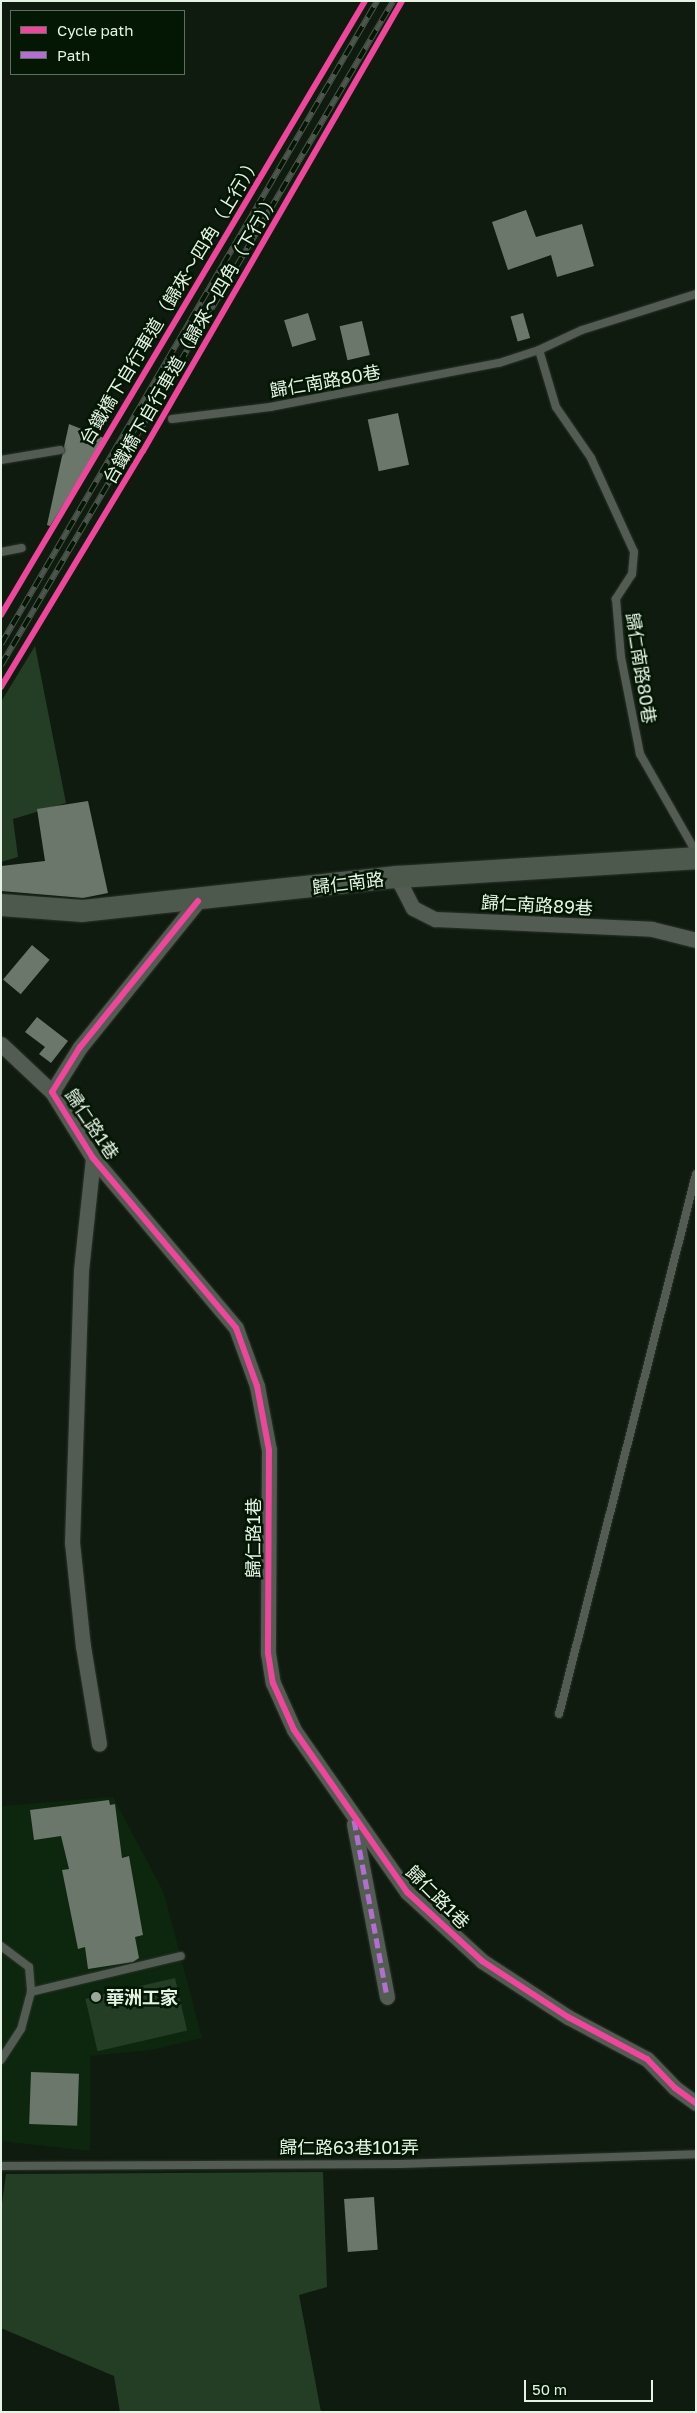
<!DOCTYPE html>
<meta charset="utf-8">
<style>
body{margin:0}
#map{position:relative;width:697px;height:2413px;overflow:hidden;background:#101b10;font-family:"Golos Text","Noto Sans TC",sans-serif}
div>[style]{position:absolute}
.built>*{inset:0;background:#0d260e}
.green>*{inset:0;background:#243e25;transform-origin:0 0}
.building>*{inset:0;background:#6c776c;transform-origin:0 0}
.roads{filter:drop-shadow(0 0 1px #2c332c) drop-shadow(0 0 1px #2c332c)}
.lane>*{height:8px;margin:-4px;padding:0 4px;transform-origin:4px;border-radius:4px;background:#535c53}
.street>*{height:15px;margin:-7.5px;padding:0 7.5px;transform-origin:7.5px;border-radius:7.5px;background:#535c53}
.secondary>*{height:22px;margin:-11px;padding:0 11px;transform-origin:11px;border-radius:11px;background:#4e594e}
.rail>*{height:5.5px;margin-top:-2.75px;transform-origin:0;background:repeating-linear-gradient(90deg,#031704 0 11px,#4d564d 0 22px);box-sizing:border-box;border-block:1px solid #4d564d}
.quiet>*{height:5px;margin-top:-2.5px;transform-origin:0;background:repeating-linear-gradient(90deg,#b36fd0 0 10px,transparent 0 15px)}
.cycleway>*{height:6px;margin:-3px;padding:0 3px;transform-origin:3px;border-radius:3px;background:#ed469a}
.dots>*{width:14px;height:14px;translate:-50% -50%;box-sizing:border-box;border:2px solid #031704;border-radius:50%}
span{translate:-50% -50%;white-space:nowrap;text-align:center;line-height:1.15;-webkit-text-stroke:5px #031704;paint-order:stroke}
.street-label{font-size:18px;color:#e5f3e5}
.poi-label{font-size:18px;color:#e5f3e5;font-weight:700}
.left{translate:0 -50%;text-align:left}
.frame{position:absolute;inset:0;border:2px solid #e5f3e5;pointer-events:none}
.legend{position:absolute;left:10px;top:10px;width:175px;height:65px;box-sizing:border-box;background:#031704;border:1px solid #5d6f5e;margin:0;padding:6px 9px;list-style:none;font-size:15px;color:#e5f3e5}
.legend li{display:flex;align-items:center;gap:10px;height:25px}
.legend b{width:25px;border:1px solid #5d6f5e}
.scale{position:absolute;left:524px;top:2380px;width:129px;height:22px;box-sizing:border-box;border:2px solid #e5f3e5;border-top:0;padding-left:6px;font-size:15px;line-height:18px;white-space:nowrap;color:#e5f3e5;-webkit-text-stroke:4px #031704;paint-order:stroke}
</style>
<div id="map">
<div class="built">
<div style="clip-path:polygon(113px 1797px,164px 1893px,202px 2038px,151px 2050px,90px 2056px,90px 2151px,1px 2141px,1px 1806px)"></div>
</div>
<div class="green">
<div style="clip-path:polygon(35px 646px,66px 803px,13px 819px,18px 857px,1px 862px,1px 702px)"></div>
<div style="left:175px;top:1978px;width:54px;height:92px;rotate:77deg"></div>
<div style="clip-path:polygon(323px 2172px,327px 2287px,299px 2295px,321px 2412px,120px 2412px,114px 2376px,1px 2328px,1px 2211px,6px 2174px)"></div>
</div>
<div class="building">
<div style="clip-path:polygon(526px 210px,536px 237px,582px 224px,594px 266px,557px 277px,551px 255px,508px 270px,492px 222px)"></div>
<div style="left:308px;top:313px;width:28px;height:25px;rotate:73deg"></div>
<div style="left:523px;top:313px;width:26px;height:13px;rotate:74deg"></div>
<div style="left:362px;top:321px;width:35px;height:23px;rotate:77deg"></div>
<div style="left:398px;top:413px;width:53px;height:31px;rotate:78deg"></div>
<div style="clip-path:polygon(69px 424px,104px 438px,50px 526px,47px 525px)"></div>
<div style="clip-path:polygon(88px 801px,108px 893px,83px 898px,1px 891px,1px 866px,45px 861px,37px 809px)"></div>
<div style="left:32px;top:945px;width:23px;height:45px;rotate:40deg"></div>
<div style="clip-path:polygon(37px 1017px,68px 1041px,51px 1063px,39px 1054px,45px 1047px,25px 1032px)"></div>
<div style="clip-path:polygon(109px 1800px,110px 1805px,115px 1804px,122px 1858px,129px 1856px,143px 1935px,135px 1937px,139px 1958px,133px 1962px,88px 1969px,85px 1947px,78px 1949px,62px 1870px,69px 1869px,61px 1836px,34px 1840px,30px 1810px)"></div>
<div style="left:31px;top:2072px;width:48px;height:52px;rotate:2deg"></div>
<div style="left:374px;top:2197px;width:53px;height:30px;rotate:86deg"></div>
</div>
<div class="roads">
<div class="lane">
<div style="left:539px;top:350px;width:59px;rotate:73.4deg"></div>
<div style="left:556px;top:407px;width:62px;rotate:55.5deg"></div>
<div style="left:591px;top:458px;width:103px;rotate:65.4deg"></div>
<div style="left:634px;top:552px;width:22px;rotate:95deg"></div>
<div style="left:632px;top:574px;width:30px;rotate:123deg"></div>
<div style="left:616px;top:599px;width:58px;rotate:85.1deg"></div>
<div style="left:621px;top:657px;width:99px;rotate:78.9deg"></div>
<div style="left:640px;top:754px;width:113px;rotate:60.3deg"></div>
<div style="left:172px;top:419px;width:99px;rotate:-7deg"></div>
<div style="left:270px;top:407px;width:233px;rotate:-10.9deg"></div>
<div style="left:499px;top:363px;width:42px;rotate:-18deg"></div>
<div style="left:539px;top:350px;width:47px;rotate:-24.9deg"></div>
<div style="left:582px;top:330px;width:120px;rotate:-17.5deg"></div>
<div style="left:1px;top:460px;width:60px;rotate:-9.6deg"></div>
<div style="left:1px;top:552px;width:21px;rotate:-11deg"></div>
<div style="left:559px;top:1714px;width:557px;rotate:-75.76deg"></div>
<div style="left:1px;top:1946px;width:35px;rotate:37deg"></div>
<div style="left:29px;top:1967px;width:25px;rotate:85deg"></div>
<div style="left:31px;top:1992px;width:38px;rotate:105deg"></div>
<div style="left:21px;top:2029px;width:37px;rotate:123deg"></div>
<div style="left:31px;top:1992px;width:154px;rotate:-13.5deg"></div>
<div style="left:1px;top:2166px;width:399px;rotate:-0.3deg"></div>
<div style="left:400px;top:2164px;width:296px;rotate:-1.9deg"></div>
</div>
<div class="street">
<div style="left:397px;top:877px;width:35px;rotate:63deg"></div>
<div style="left:413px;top:908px;width:25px;rotate:27deg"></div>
<div style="left:435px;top:919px;width:217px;rotate:2.6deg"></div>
<div style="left:652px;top:929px;width:45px;rotate:14deg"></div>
<div style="left:198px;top:901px;width:188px;rotate:128.9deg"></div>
<div style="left:80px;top:1047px;width:53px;rotate:121.9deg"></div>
<div style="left:52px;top:1092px;width:78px;rotate:58.2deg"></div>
<div style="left:93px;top:1158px;width:222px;rotate:49.9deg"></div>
<div style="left:236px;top:1328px;width:62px;rotate:70.1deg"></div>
<div style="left:257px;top:1386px;width:65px;rotate:79.4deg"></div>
<div style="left:269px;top:1450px;width:203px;rotate:90.3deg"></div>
<div style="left:268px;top:1653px;width:30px;rotate:81deg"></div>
<div style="left:273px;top:1683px;width:51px;rotate:65.9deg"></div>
<div style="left:294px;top:1730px;width:198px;rotate:55.1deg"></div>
<div style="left:407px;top:1892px;width:102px;rotate:42.6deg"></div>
<div style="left:482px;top:1961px;width:103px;rotate:33.1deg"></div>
<div style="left:568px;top:2017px;width:89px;rotate:28deg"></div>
<div style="left:647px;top:2059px;width:40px;rotate:46deg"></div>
<div style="left:675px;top:2088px;width:26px;rotate:36deg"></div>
<div style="left:1px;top:1044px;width:70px;rotate:43.3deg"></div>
<div style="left:93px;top:1158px;width:114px;rotate:96.1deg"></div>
<div style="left:81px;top:1271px;width:271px;rotate:91.9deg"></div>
<div style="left:72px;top:1542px;width:105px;rotate:84deg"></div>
<div style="left:83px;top:1646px;width:99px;rotate:80.7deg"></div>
<div style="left:354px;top:1824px;width:176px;rotate:79.2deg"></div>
</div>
<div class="secondary">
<div style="left:1px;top:905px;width:82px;rotate:4.2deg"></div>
<div style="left:83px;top:911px;width:316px;rotate:-6.2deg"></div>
<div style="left:397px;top:877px;width:300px;rotate:-3.6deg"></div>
</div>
</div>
<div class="rail">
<div style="left:1px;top:644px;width:745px;rotate:-59.68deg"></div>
<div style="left:1px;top:665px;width:771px;rotate:-59.44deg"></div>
</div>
<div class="quiet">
<div style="left:354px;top:1820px;width:180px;rotate:79.4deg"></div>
</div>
<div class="cycleway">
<div style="left:1px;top:615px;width:714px;rotate:-59.34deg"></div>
<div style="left:1px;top:687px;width:275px;rotate:-59deg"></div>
<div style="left:143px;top:451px;width:519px;rotate:-60.08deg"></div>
<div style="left:198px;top:901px;width:188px;rotate:128.9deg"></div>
<div style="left:80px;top:1047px;width:53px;rotate:121.9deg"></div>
<div style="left:52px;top:1092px;width:78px;rotate:58.2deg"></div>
<div style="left:93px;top:1158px;width:222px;rotate:49.9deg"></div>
<div style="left:236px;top:1328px;width:62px;rotate:70.1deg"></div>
<div style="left:257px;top:1386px;width:65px;rotate:79.4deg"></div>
<div style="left:269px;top:1450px;width:203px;rotate:90.3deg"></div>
<div style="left:268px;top:1653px;width:30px;rotate:81deg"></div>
<div style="left:273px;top:1683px;width:51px;rotate:65.9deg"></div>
<div style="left:294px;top:1730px;width:198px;rotate:55.1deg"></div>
<div style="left:407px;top:1892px;width:102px;rotate:42.6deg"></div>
<div style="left:482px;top:1961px;width:103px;rotate:33.1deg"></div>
<div style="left:568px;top:2017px;width:89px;rotate:28deg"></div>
<div style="left:647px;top:2059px;width:40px;rotate:46deg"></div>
<div style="left:675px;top:2088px;width:26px;rotate:36deg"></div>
</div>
<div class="dots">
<div style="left:96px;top:1997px;background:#9aa79a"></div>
</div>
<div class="street-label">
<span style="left:170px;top:300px;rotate:-59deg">台鐵橋下自行車道（歸來～四角（上行））</span>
<span style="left:191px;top:338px;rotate:-60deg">台鐵橋下自行車道（歸來～四角（下行））</span>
<span style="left:325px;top:381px;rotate:-10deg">歸仁南路80巷</span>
<span style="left:641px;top:668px;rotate:81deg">歸仁南路80巷</span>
<span style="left:348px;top:883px;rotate:-7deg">歸仁南路</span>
<span style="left:537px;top:905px;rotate:3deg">歸仁南路89巷</span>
<span style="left:92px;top:1124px;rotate:56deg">歸仁路1巷</span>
<span style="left:253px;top:1538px;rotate:-90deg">歸仁路1巷</span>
<span style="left:438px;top:1897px;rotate:45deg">歸仁路1巷</span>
<span style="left:349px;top:2147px">歸仁路63巷101弄</span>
</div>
<div class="poi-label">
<span class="left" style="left:106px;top:1997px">華洲工家</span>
</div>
<div class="frame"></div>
<ul class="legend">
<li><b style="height:6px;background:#ed469a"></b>Cycle path</li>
<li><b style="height:6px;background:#b36fd0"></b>Path</li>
</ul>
<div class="scale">50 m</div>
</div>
